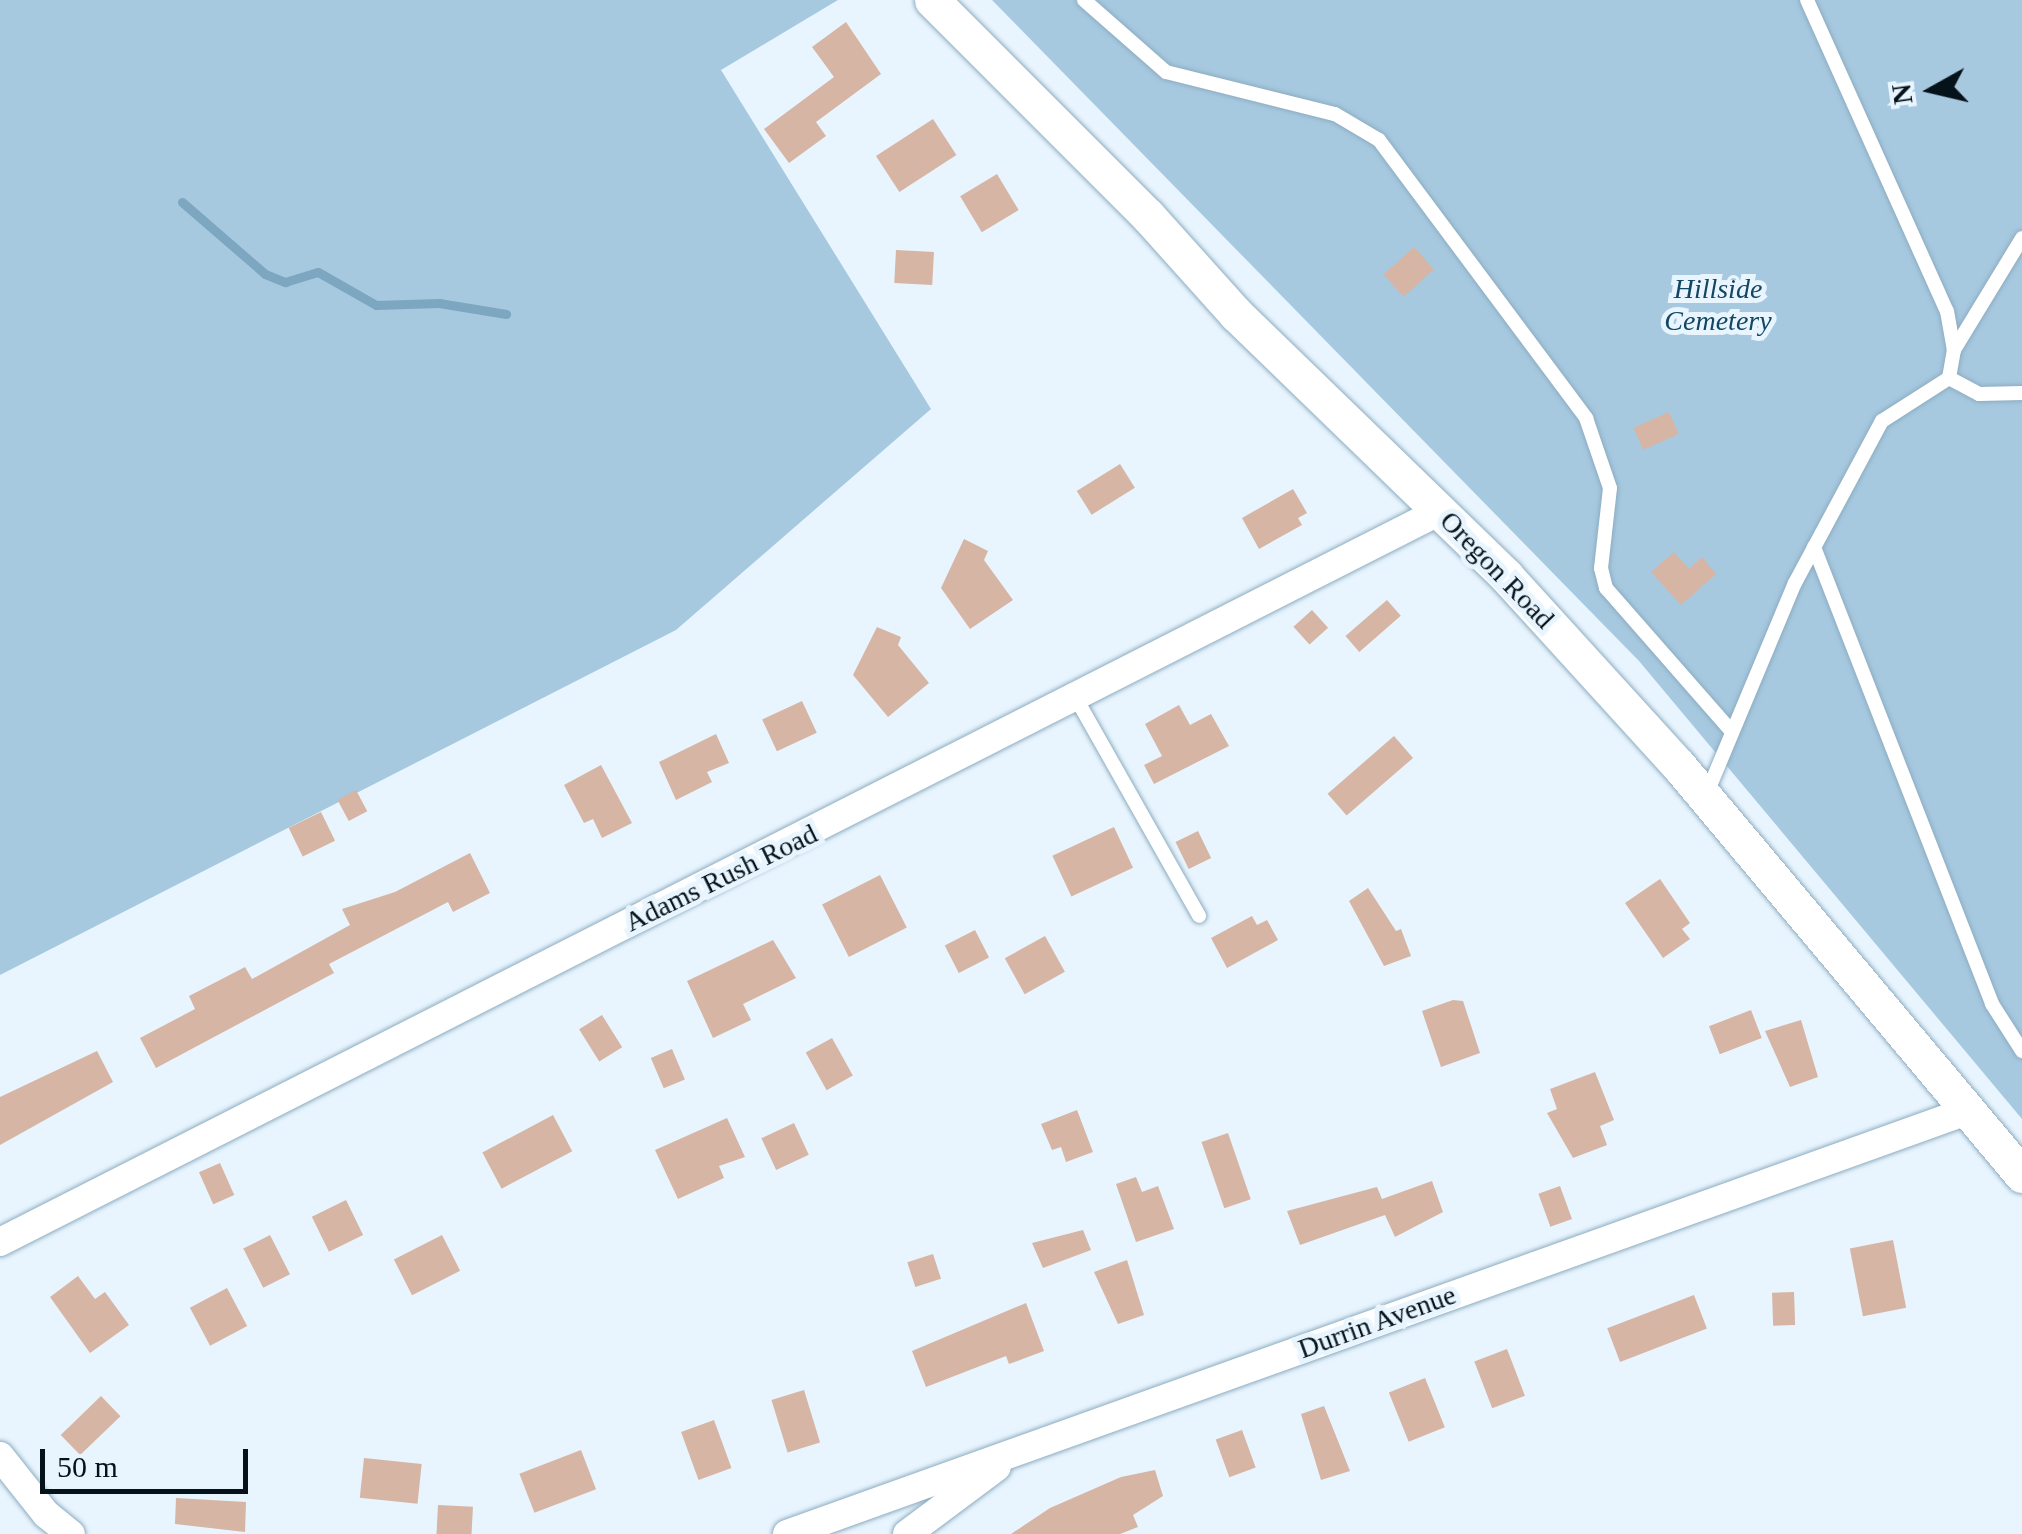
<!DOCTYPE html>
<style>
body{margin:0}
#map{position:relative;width:2022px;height:1534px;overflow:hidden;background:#e8f5fe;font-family:Georgia,serif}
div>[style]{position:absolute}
.green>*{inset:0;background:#a6c9e0}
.stream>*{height:9px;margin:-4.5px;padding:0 4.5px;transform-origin:4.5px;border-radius:4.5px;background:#7da6c1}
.building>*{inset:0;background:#d6b5a4;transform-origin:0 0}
.roads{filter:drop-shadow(0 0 2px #8dacc0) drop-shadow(0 0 2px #8dacc0)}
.service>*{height:14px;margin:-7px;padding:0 7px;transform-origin:7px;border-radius:7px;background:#fff}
.minor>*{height:28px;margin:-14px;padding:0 14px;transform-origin:14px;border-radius:14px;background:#fff}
.tertiary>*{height:35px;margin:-17.5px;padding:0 17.5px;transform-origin:17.5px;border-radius:17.5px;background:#fff}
span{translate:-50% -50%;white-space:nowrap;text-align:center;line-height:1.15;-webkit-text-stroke:10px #e8f5fe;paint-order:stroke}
.park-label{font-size:28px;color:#124662;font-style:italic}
.street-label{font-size:28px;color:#061219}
.north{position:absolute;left:1882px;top:40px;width:100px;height:100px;-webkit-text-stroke:8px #e8f5fe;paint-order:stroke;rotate:262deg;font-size:28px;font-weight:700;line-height:40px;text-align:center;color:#061219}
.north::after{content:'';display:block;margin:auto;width:35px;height:45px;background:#061219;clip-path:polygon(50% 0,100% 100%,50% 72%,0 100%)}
.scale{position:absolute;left:40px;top:1449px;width:208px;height:45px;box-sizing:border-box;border:5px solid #061219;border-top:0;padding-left:12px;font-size:30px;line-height:35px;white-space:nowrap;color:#061219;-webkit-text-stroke:8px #e8f5fe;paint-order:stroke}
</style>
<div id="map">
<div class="green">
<div style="clip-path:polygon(0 0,838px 0,721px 70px,931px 409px,676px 630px,0 975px)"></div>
<div style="clip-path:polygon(992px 0,2022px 0,2022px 1119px,1639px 661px)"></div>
</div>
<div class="stream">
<div style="left:182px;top:202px;width:110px;rotate:40.9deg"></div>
<div style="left:265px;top:274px;width:22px;rotate:22deg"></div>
<div style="left:285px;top:282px;width:34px;rotate:-17deg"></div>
<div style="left:318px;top:272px;width:67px;rotate:29.6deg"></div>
<div style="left:376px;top:305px;width:63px;rotate:-1.8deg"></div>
<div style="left:439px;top:303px;width:68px;rotate:9.3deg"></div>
</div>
<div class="building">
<div style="clip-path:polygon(846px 22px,881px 74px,816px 122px,826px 136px,789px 163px,764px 129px,834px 77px,812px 47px)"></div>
<div style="left:933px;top:119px;width:43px;height:68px;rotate:57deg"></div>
<div style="left:997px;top:174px;width:42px;height:43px;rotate:59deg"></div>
<div style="left:1414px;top:247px;width:30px;height:41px;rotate:48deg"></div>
<div style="left:896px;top:250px;width:38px;height:33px;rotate:3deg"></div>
<div style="left:1669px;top:412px;width:24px;height:39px;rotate:66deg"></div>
<div style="left:1120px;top:464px;width:28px;height:51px;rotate:58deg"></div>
<div style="clip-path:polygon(1293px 489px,1307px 513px,1298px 518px,1302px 525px,1259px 549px,1242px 518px)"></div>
<div style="clip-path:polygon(964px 539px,988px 551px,984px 560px,1013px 600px,970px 629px,941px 588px)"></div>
<div style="clip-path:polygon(1674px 552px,1689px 569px,1702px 557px,1716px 574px,1681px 605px,1651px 572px)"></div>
<div style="left:1387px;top:600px;width:21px;height:55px;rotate:49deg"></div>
<div style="left:1312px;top:610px;width:24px;height:25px;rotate:48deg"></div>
<div style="clip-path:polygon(877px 627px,901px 637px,898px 645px,929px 683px,888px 717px,853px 675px)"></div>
<div style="left:802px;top:701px;width:35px;height:44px;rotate:65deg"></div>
<div style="clip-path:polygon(1179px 705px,1190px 725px,1211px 714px,1229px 746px,1154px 784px,1144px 765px,1162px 756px,1145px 724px)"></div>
<div style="clip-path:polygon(716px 734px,729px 763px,707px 772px,712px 782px,676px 800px,659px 762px)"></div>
<div style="left:1394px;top:736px;width:29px;height:88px;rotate:49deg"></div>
<div style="clip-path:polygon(601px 765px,632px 823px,602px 838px,593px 819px,584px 823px,564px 785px)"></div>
<div style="left:356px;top:790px;width:24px;height:21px;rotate:62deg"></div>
<div style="left:321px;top:812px;width:32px;height:36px;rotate:64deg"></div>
<div style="left:1114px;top:827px;width:45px;height:68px;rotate:65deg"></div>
<div style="left:1198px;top:831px;width:30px;height:25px;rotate:64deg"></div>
<div style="clip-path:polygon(470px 853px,490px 893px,453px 912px,448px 902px,329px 964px,334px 973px,156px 1068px,140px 1038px,195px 1009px,189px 996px,245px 967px,252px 979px,350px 925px,342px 909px,395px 892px)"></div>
<div style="left:880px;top:875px;width:59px;height:65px;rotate:63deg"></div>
<div style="clip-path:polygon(1660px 879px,1690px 923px,1682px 929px,1690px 939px,1663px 958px,1625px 903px)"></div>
<div style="clip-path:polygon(1368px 888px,1396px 931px,1401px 929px,1411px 956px,1384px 966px,1349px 901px)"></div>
<div style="clip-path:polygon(1252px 916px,1257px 925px,1267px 920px,1278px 940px,1227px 968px,1211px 938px)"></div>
<div style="left:975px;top:930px;width:31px;height:34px;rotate:63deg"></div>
<div style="left:1045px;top:936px;width:41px;height:46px;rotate:61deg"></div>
<div style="clip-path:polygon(773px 940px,796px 978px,743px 1004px,751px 1020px,713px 1038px,687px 981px)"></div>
<div style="clip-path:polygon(1453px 1000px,1463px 1001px,1480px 1053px,1441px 1067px,1422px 1011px)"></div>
<div style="left:1751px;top:1010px;width:30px;height:45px;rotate:69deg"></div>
<div style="left:602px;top:1015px;width:38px;height:27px;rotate:58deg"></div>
<div style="clip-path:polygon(1801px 1020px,1818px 1077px,1790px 1087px,1765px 1031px)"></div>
<div style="left:832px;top:1038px;width:43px;height:30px;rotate:61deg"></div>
<div style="left:672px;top:1049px;width:33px;height:23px;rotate:67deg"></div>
<div style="clip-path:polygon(97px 1051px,113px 1082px,0 1145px,0 1097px)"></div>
<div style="clip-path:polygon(1595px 1072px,1614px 1120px,1600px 1126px,1607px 1145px,1573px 1158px,1547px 1113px,1557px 1109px,1550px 1089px)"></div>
<div style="clip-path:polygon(1077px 1110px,1093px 1152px,1066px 1162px,1061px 1147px,1052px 1150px,1041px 1124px)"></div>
<div style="left:553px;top:1115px;width:41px;height:80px;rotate:62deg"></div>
<div style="clip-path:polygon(727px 1118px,745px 1157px,719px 1166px,724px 1178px,678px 1199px,655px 1150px)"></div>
<div style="left:794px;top:1123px;width:35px;height:36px;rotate:65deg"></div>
<div style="left:1228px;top:1133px;width:70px;height:28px;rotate:71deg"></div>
<div style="left:220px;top:1163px;width:35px;height:23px;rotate:66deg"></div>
<div style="clip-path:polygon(1136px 1177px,1142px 1192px,1158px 1186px,1174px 1229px,1136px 1242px,1116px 1184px)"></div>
<div style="clip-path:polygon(1432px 1181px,1443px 1212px,1395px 1237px,1385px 1215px,1300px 1245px,1287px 1211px,1377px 1187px,1382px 1199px)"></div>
<div style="left:1560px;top:1186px;width:35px;height:23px;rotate:70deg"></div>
<div style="left:346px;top:1200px;width:39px;height:38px;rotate:64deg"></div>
<div style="clip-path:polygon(1083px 1230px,1091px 1250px,1043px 1268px,1032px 1243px)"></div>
<div style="left:270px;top:1235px;width:44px;height:30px;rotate:63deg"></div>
<div style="left:442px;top:1235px;width:40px;height:54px;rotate:63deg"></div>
<div style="left:1893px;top:1240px;width:69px;height:44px;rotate:79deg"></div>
<div style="left:933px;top:1254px;width:26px;height:27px;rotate:72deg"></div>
<div style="clip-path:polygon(1127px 1260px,1144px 1315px,1118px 1324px,1094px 1272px)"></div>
<div style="clip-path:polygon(78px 1276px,95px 1299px,105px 1292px,129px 1325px,90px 1353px,50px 1297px)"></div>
<div style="left:227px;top:1288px;width:43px;height:42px;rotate:62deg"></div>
<div style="left:1794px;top:1292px;width:33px;height:22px;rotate:88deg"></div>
<div style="left:1694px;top:1295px;width:36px;height:93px;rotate:69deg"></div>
<div style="clip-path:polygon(1026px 1303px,1044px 1351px,1009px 1364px,1006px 1356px,926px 1387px,912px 1351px)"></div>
<div style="left:1507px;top:1349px;width:50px;height:35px;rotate:69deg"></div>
<div style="left:1425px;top:1378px;width:53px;height:39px;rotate:68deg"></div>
<div style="left:804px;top:1390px;width:55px;height:34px;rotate:73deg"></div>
<div style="left:101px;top:1396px;width:28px;height:56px;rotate:46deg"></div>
<div style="clip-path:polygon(1324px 1406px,1350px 1471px,1321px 1480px,1301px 1414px)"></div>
<div style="left:714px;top:1420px;width:51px;height:35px;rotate:70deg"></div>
<div style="left:1242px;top:1430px;width:40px;height:28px;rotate:70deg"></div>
<div style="left:581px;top:1450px;width:42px;height:66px;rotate:69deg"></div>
<div style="left:364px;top:1458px;width:58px;height:40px;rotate:6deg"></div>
<div style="clip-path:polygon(1155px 1470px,1163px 1496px,1133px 1515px,1138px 1527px,1120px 1534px,1011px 1534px,1050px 1508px,1121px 1477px)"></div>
<div style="clip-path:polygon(176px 1498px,246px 1502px,245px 1532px,175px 1524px)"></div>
<div style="left:438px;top:1505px;width:35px;height:29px;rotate:3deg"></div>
</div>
<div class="roads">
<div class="service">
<div style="left:1084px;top:0;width:109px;rotate:41.3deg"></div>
<div style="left:1166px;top:72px;width:174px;rotate:14deg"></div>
<div style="left:1335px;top:114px;width:51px;rotate:30.6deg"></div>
<div style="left:1379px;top:140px;width:347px;rotate:53.3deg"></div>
<div style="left:1586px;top:418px;width:74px;rotate:71.1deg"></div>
<div style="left:1610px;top:488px;width:81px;rotate:96.4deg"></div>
<div style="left:1601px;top:568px;width:21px;rotate:76deg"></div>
<div style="left:1606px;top:588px;width:191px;rotate:48.8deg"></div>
<div style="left:1807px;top:0;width:341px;rotate:65.8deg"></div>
<div style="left:1947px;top:311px;width:40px;rotate:80deg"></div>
<div style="left:1949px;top:378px;width:28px;rotate:-80deg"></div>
<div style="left:1954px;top:350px;width:131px;rotate:-58.7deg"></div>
<div style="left:1814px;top:547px;width:490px;rotate:68.7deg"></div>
<div style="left:1992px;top:1004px;width:56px;rotate:57.4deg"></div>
<div style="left:1077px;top:700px;width:248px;rotate:60.5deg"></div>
<div style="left:1707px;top:793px;width:228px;rotate:-67.3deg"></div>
<div style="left:1795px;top:583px;width:184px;rotate:-61.8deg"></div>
<div style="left:1882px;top:421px;width:80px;rotate:-32.7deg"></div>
<div style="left:1949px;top:378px;width:34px;rotate:28deg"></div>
<div style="left:1979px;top:394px;width:43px;rotate:-1.3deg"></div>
</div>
<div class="minor">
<div style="left:0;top:1242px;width:1615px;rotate:-26.91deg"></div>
<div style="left:0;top:1456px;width:74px;rotate:51.6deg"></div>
<div style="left:46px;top:1514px;width:32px;rotate:39deg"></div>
<div style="left:787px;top:1534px;width:1254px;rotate:-19.72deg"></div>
<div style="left:907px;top:1534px;width:112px;rotate:-36.7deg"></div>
</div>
<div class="tertiary">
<div style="left:932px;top:0;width:305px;rotate:45deg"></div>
<div style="left:1148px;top:216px;width:132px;rotate:48.1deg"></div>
<div style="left:1236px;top:314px;width:376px;rotate:44.1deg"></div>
<div style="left:1506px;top:576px;width:257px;rotate:47.7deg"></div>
<div style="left:1679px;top:766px;width:534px;rotate:50.02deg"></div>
</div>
</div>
<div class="park-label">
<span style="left:1718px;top:305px">Hillside<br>Cemetery</span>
</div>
<div class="street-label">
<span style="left:1497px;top:570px;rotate:46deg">Oregon Road</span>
<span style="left:721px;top:878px;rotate:-26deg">Adams Rush Road</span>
<span style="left:1377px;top:1322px;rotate:-20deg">Durrin Avenue</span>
</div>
<div class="north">N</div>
<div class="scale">50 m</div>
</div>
